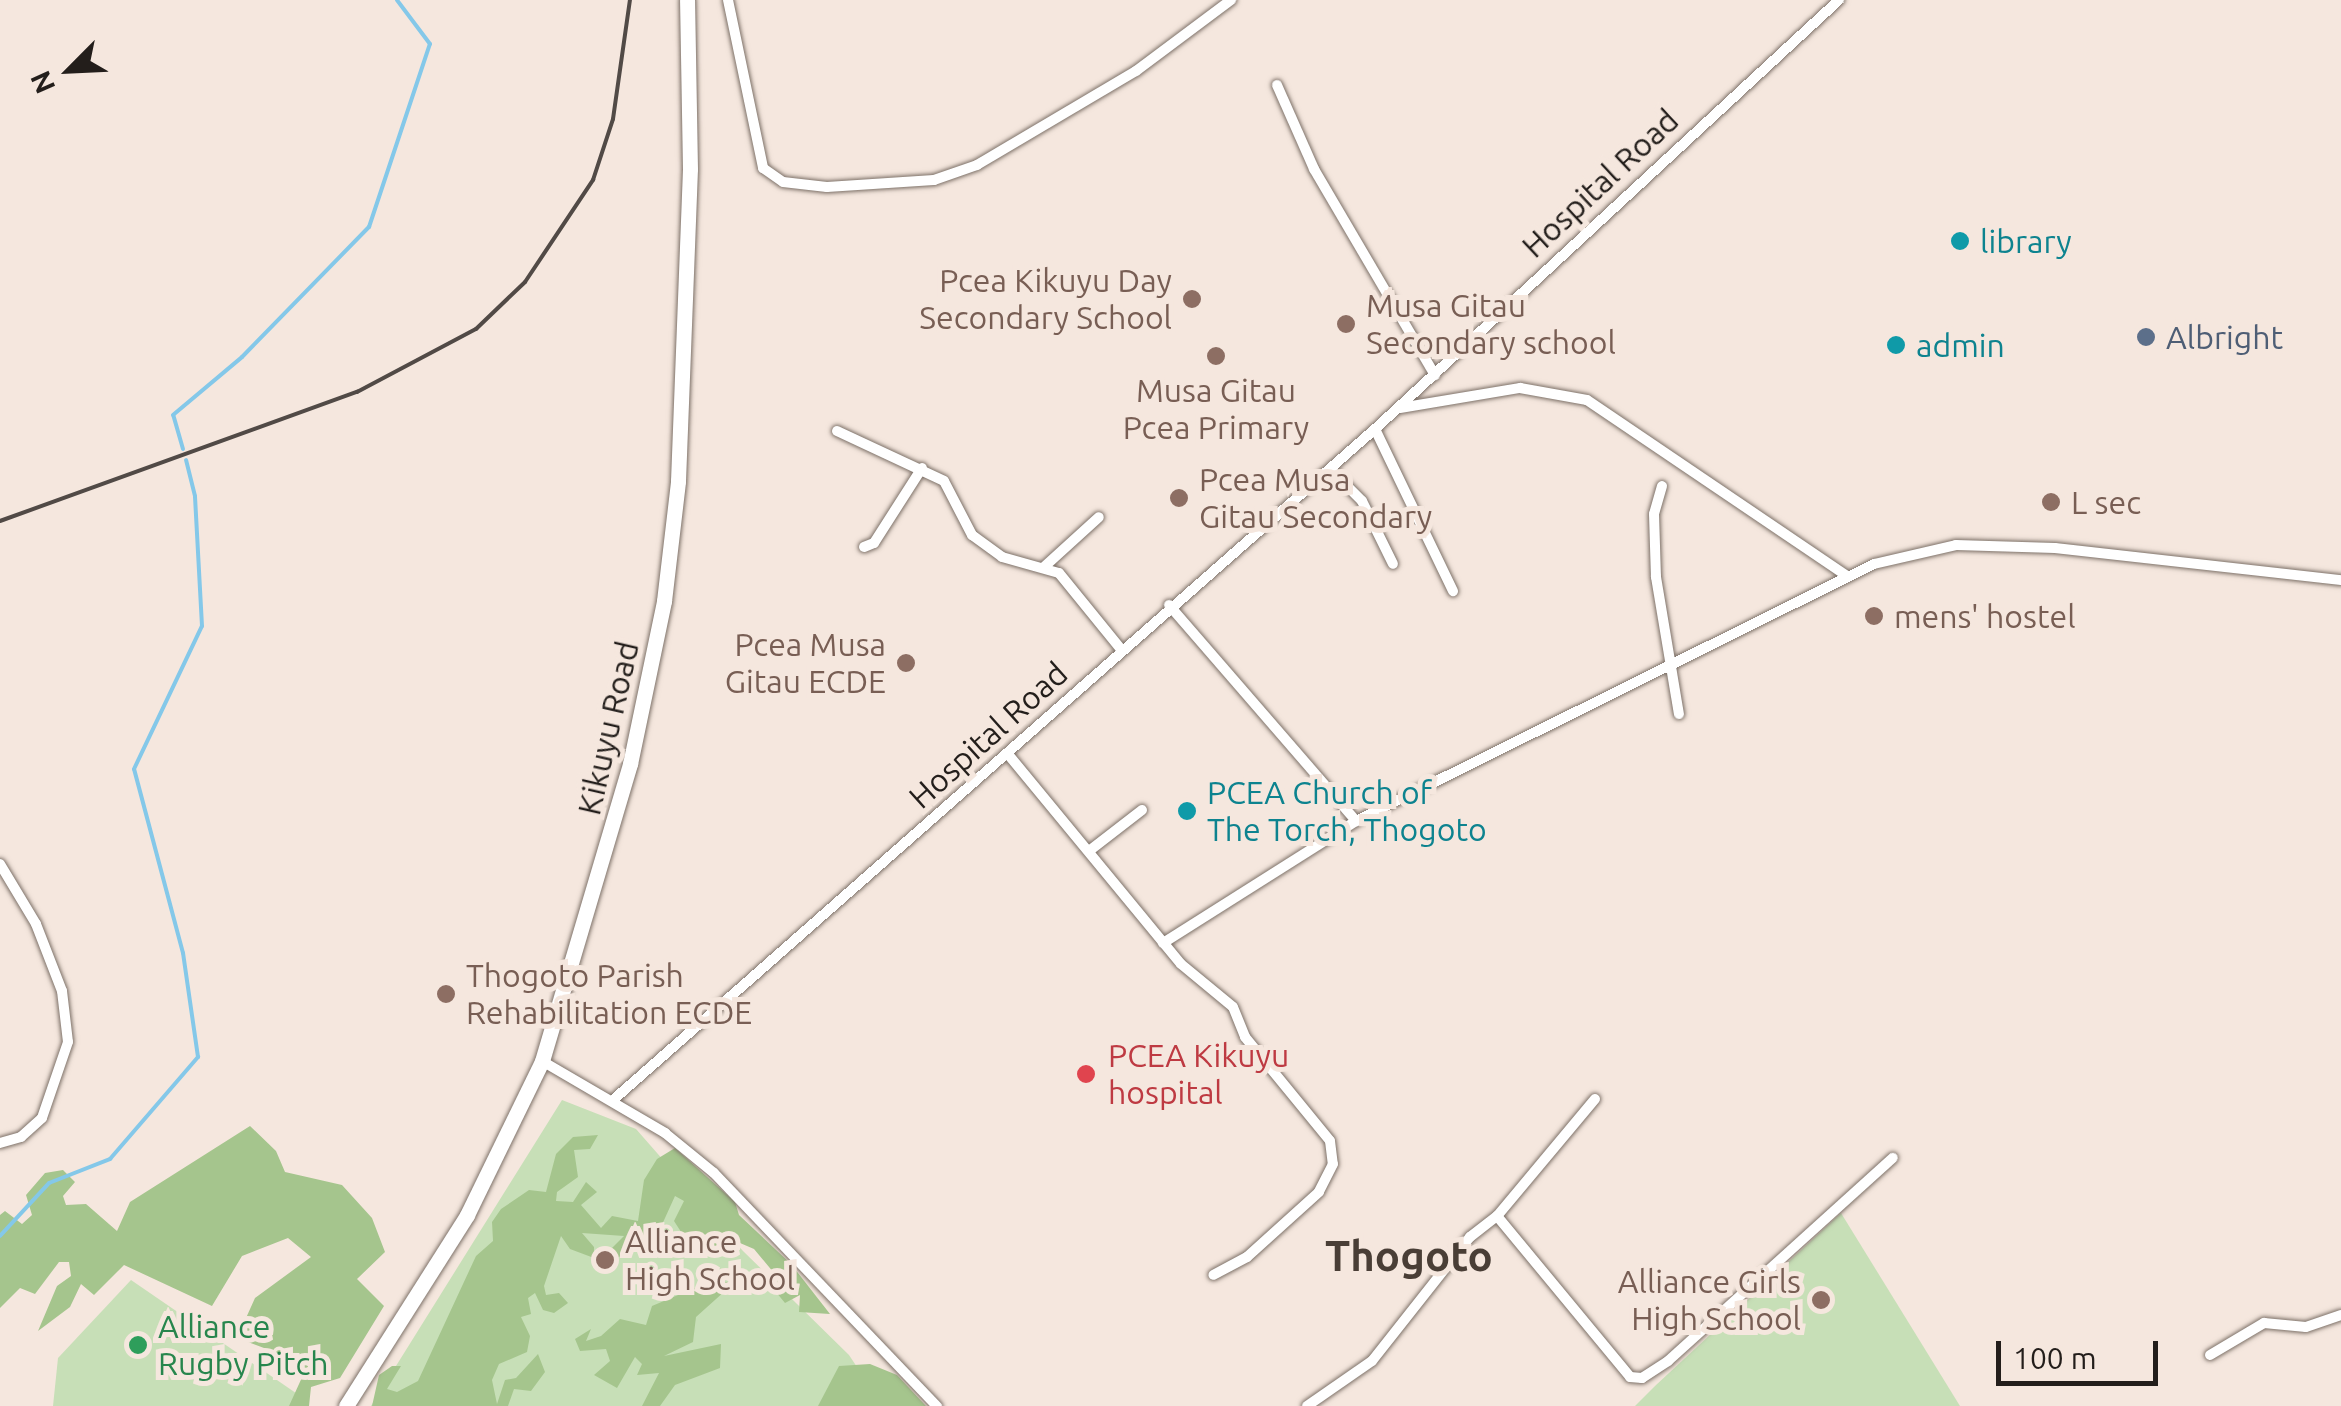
<!DOCTYPE html>
<style>
body{margin:0}
#map{position:relative;width:2341px;height:1406px;overflow:hidden;background:#f5e7de;font-family:Ubuntu,sans-serif}
div>[style]{position:absolute}
.green>*{inset:0;background:#c7dfb7}
.forest>*{inset:0;background:#a5c58d}
.stream>*{height:4px;margin:-2px;padding:0 2px;transform-origin:2px;border-radius:2px;background:#84c8e9}
.roads{filter:drop-shadow(0 0 2px #7d7168) drop-shadow(0 0 2px #7d7168)}
.street>*{height:10px;margin:-5px;padding:0 5px;transform-origin:5px;border-radius:5px;background:#fff}
.secondary>*{height:15px;margin:-7.5px;padding:0 7.5px;transform-origin:7.5px;border-radius:7.5px;background:#fff}
.rail>*{height:4px;margin:-2px;padding:0 2px;transform-origin:2px;border-radius:2px;background:#514a46}
.dots>*{width:28px;height:28px;translate:-50% -50%;box-sizing:border-box;border:5px solid #f5e7de;border-radius:50%}
span{translate:-50% -50%;white-space:nowrap;text-align:center;line-height:1.15;-webkit-text-stroke:10px #f5e7de;paint-order:stroke}
.street-label{font-size:32px;color:#231e1b}
.culture-label{font-size:32px;color:#0d838f}
.left{translate:0 -50%;text-align:left}
.education-label{font-size:32px;color:#785e54}
.right{translate:-100% -50%;text-align:right}
.service-label{font-size:32px;color:#4e5e75}
.health-label{font-size:32px;color:#be3a42}
.leisure-label{font-size:32px;color:#27864d}
.district-label{font-size:42px;color:#493e36;font-weight:700}
.north{position:absolute;left:20px;top:20px;width:100px;height:100px;-webkit-text-stroke:8px #f5e7de;paint-order:stroke;rotate:246deg;font-size:28px;font-weight:700;line-height:40px;text-align:center;color:#231e1b}
.north::after{content:'';display:block;margin:auto;width:35px;height:45px;background:#231e1b;clip-path:polygon(50% 0,100% 100%,50% 72%,0 100%)}
.scale{position:absolute;left:1996px;top:1341px;width:162px;height:45px;box-sizing:border-box;border:5px solid #231e1b;border-top:0;padding-left:12px;font-size:30px;line-height:35px;white-space:nowrap;color:#231e1b;-webkit-text-stroke:8px #f5e7de;paint-order:stroke}
</style>
<div id="map">
<div class="green">
<div style="clip-path:polygon(562px 1100px,636px 1129px,743px 1251px,849px 1355px,883px 1406px,371px 1406px)"></div>
<div style="clip-path:polygon(1841px 1213px,1960px 1406px,1635px 1406px,1655px 1386px)"></div>
<div style="clip-path:polygon(131px 1280px,306px 1400px,302px 1406px,53px 1406px,58px 1358px)"></div>
</div>
<div class="forest">
<div style="clip-path:polygon(250px 1126px,276px 1151px,285px 1172px,342px 1185px,372px 1218px,385px 1252px,357px 1279px,384px 1306px,340px 1378px,311px 1387px,309px 1406px,289px 1406px,304px 1373px,288px 1357px,237px 1338px,255px 1298px,311px 1257px,288px 1238px,242px 1256px,212px 1306px,124px 1265px,94px 1295px,81px 1284px,70px 1307px,38px 1331px,57px 1286px,71px 1276px,69px 1262px,59px 1262px,35px 1294px,20px 1288px,0 1308px,0 1215px,5px 1211px,22px 1224px,32px 1215px,26px 1195px,45px 1173px,63px 1170px,75px 1182px,63px 1196px,66px 1205px,86px 1204px,117px 1231px,130px 1202px)"></div>
<div style="clip-path:polygon(598px 1135px,590px 1149px,574px 1150px,578px 1177px,557px 1192px,556px 1201px,573px 1202px,586px 1182px,597px 1192px,581px 1205px,601px 1228px,612px 1216px,638px 1221px,644px 1180px,657px 1159px,675px 1148px,735px 1202px,739px 1215px,791px 1264px,830px 1314px,799px 1312px,800px 1295px,785px 1303px,771px 1286px,774px 1273px,754px 1249px,740px 1243px,712px 1257px,685px 1238px,674px 1221px,684px 1201px,675px 1196px,660px 1229px,613px 1261px,607px 1253px,624px 1236px,582px 1233px,594px 1247px,594px 1258px,570px 1249px,561px 1236px,544px 1286px,546px 1295px,559px 1293px,568px 1303px,554px 1313px,543px 1310px,535px 1293px,528px 1298px,531px 1314px,521px 1317px,530px 1336px,527px 1352px,499px 1364px,492px 1380px,497px 1404px,505px 1380px,516px 1378px,538px 1354px,545px 1372px,531px 1391px,514px 1389px,508px 1406px,372px 1406px,379px 1375px,392px 1366px,401px 1366px,387px 1389px,397px 1392px,418px 1381px,476px 1256px,493px 1241px,492px 1222px,501px 1209px,529px 1190px,546px 1192px,556px 1154px,573px 1137px)"></div>
<div style="clip-path:polygon(709px 1282px,735px 1282px,696px 1317px,693px 1342px,664px 1356px,721px 1344px,720px 1368px,675px 1385px,660px 1406px,642px 1406px,659px 1373px,637px 1375px,642px 1364px,635px 1357px,617px 1388px,594px 1375px,610px 1361px,606px 1349px,580px 1351px,575px 1339px,591px 1329px,586px 1341px,601px 1336px,620px 1319px,646px 1325px,652px 1306px)"></div>
<div style="clip-path:polygon(870px 1364px,897px 1375px,926px 1406px,818px 1406px,839px 1366px)"></div>
</div>
<div class="stream">
<div style="left:183px;top:449px;width:35px;rotate:-106deg"></div>
<div style="left:173px;top:415px;width:90px;rotate:-40deg"></div>
<div style="left:242px;top:357px;width:182px;rotate:-45.7deg"></div>
<div style="left:369px;top:227px;width:193px;rotate:-71.6deg"></div>
<div style="left:430px;top:44px;width:55px;rotate:-126.9deg"></div>
<div style="left:0;top:1236px;width:72px;rotate:-47.2deg"></div>
<div style="left:49px;top:1183px;width:66px;rotate:-21.5deg"></div>
<div style="left:110px;top:1159px;width:135px;rotate:-49.2deg"></div>
<div style="left:198px;top:1057px;width:105px;rotate:-98.2deg"></div>
<div style="left:183px;top:953px;width:190px;rotate:-104.9deg"></div>
<div style="left:134px;top:769px;width:158px;rotate:-64.6deg"></div>
<div style="left:202px;top:626px;width:130px;rotate:-93.1deg"></div>
<div style="left:195px;top:496px;width:37px;rotate:-104deg"></div>
</div>
<div class="roads">
<div class="street">
<div style="left:728px;top:0;width:172px;rotate:78.2deg"></div>
<div style="left:763px;top:168px;width:24px;rotate:35deg"></div>
<div style="left:783px;top:182px;width:44px;rotate:6.5deg"></div>
<div style="left:827px;top:187px;width:107px;rotate:-3.7deg"></div>
<div style="left:934px;top:180px;width:46px;rotate:-19.2deg"></div>
<div style="left:977px;top:165px;width:185px;rotate:-30.6deg"></div>
<div style="left:1136px;top:71px;width:119px;rotate:-36.8deg"></div>
<div style="left:1277px;top:85px;width:92px;rotate:66.2deg"></div>
<div style="left:1314px;top:169px;width:239px;rotate:59.6deg"></div>
<div style="left:1400px;top:408px;width:122px;rotate:-9.5deg"></div>
<div style="left:1520px;top:388px;width:68px;rotate:10.2deg"></div>
<div style="left:1587px;top:400px;width:312px;rotate:34.1deg"></div>
<div style="left:1375px;top:429px;width:180px;rotate:64.3deg"></div>
<div style="left:837px;top:431px;width:118px;rotate:25deg"></div>
<div style="left:944px;top:481px;width:61px;rotate:62.6deg"></div>
<div style="left:972px;top:535px;width:37px;rotate:36deg"></div>
<div style="left:1002px;top:557px;width:59px;rotate:15.7deg"></div>
<div style="left:1059px;top:573px;width:97px;rotate:50.9deg"></div>
<div style="left:1330px;top:469px;width:45px;rotate:45deg"></div>
<div style="left:1362px;top:501px;width:70px;rotate:63.8deg"></div>
<div style="left:1662px;top:486px;width:29px;rotate:106deg"></div>
<div style="left:1654px;top:514px;width:63px;rotate:88.2deg"></div>
<div style="left:1656px;top:577px;width:139px;rotate:80.5deg"></div>
<div style="left:864px;top:547px;width:11px;rotate:-22deg"></div>
<div style="left:874px;top:543px;width:89px;rotate:-57.4deg"></div>
<div style="left:1044px;top:567px;width:74px;rotate:-42.3deg"></div>
<div style="left:1169px;top:605px;width:286px;rotate:49.1deg"></div>
<div style="left:1007px;top:753px;width:273px;rotate:50.5deg"></div>
<div style="left:1181px;top:964px;width:67px;rotate:39.6deg"></div>
<div style="left:1233px;top:1007px;width:32px;rotate:68deg"></div>
<div style="left:1245px;top:1037px;width:134px;rotate:50.7deg"></div>
<div style="left:1330px;top:1141px;width:23px;rotate:83deg"></div>
<div style="left:1333px;top:1164px;width:31px;rotate:117deg"></div>
<div style="left:1319px;top:1192px;width:97px;rotate:137.9deg"></div>
<div style="left:1247px;top:1257px;width:38px;rotate:152deg"></div>
<div style="left:1089px;top:851px;width:67px;rotate:-37.7deg"></div>
<div style="left:0;top:864px;width:70px;rotate:59deg"></div>
<div style="left:36px;top:924px;width:72px;rotate:68.8deg"></div>
<div style="left:62px;top:991px;width:51px;rotate:83.3deg"></div>
<div style="left:68px;top:1042px;width:80px;rotate:108.9deg"></div>
<div style="left:42px;top:1118px;width:28px;rotate:138deg"></div>
<div style="left:21px;top:1137px;width:22px;rotate:164deg"></div>
<div style="left:1163px;top:943px;width:228px;rotate:-32.3deg"></div>
<div style="left:1356px;top:821px;width:578px;rotate:-26.39deg"></div>
<div style="left:1874px;top:564px;width:84px;rotate:-13deg"></div>
<div style="left:1956px;top:545px;width:99px;rotate:1.7deg"></div>
<div style="left:2055px;top:548px;width:288px;rotate:6.4deg"></div>
<div style="left:542px;top:1061px;width:143px;rotate:30.3deg"></div>
<div style="left:665px;top:1133px;width:63px;rotate:39.2deg"></div>
<div style="left:714px;top:1173px;width:323px;rotate:46.3deg"></div>
<div style="left:1595px;top:1099px;width:153px;rotate:129.9deg"></div>
<div style="left:1497px;top:1216px;width:209px;rotate:50.4deg"></div>
<div style="left:1630px;top:1377px;width:12px;rotate:5deg"></div>
<div style="left:1642px;top:1378px;width:31px;rotate:-33deg"></div>
<div style="left:1668px;top:1361px;width:303px;rotate:-42.1deg"></div>
<div style="left:613px;top:1100px;width:1015px;rotate:-41.37deg"></div>
<div style="left:1375px;top:429px;width:632px;rotate:-42.76deg"></div>
<div style="left:2210px;top:1355px;width:63px;rotate:-30.7deg"></div>
<div style="left:2264px;top:1323px;width:42px;rotate:5.4deg"></div>
<div style="left:2306px;top:1327px;width:37px;rotate:-19deg"></div>
<div style="left:1307px;top:1406px;width:79px;rotate:-34.7deg"></div>
<div style="left:1372px;top:1361px;width:158px;rotate:-51.7deg"></div>
<div style="left:1470px;top:1237px;width:34px;rotate:-38deg"></div>
</div>
<div class="secondary">
<div style="left:346px;top:1406px;width:226px;rotate:-57.6deg"></div>
<div style="left:467px;top:1215px;width:171px;rotate:-64deg"></div>
<div style="left:542px;top:1061px;width:310px;rotate:-73.5deg"></div>
<div style="left:630px;top:764px;width:167px;rotate:-78.2deg"></div>
<div style="left:664px;top:601px;width:121px;rotate:-83.3deg"></div>
<div style="left:678px;top:481px;width:312px;rotate:-87.8deg"></div>
<div style="left:690px;top:169px;width:169px;rotate:-91deg"></div>
</div>
</div>
<div class="rail">
<div style="left:0;top:521px;width:380px;rotate:-19.9deg"></div>
<div style="left:357px;top:392px;width:135px;rotate:-27.9deg"></div>
<div style="left:476px;top:329px;width:68px;rotate:-43.8deg"></div>
<div style="left:525px;top:282px;width:123px;rotate:-56.3deg"></div>
<div style="left:593px;top:180px;width:64px;rotate:-71.8deg"></div>
<div style="left:613px;top:119px;width:120px;rotate:-81.9deg"></div>
</div>
<div class="dots">
<div style="left:1960px;top:241px;background:#0f9aa8"></div>
<div style="left:1192px;top:299px;background:#8d6e63"></div>
<div style="left:1346px;top:324px;background:#8d6e63"></div>
<div style="left:2146px;top:337px;background:#5c6f8a"></div>
<div style="left:1896px;top:345px;background:#0f9aa8"></div>
<div style="left:1216px;top:356px;background:#8d6e63"></div>
<div style="left:1179px;top:498px;background:#8d6e63"></div>
<div style="left:2051px;top:502px;background:#8d6e63"></div>
<div style="left:1874px;top:616px;background:#8d6e63"></div>
<div style="left:906px;top:663px;background:#8d6e63"></div>
<div style="left:1187px;top:811px;background:#0f9aa8"></div>
<div style="left:446px;top:994px;background:#8d6e63"></div>
<div style="left:1086px;top:1074px;background:#e0444e"></div>
<div style="left:605px;top:1260px;background:#8d6e63"></div>
<div style="left:1821px;top:1300px;background:#8d6e63"></div>
<div style="left:138px;top:1345px;background:#2e9e5b"></div>
</div>
<div class="street-label">
<span style="left:1600px;top:183px;rotate:-43deg">Hospital Road</span>
<span style="left:608px;top:728px;rotate:-77deg">Kikuyu Road</span>
<span style="left:988px;top:735px;rotate:-42deg">Hospital Road</span>
</div>
<div class="culture-label">
<span class="left" style="left:1980px;top:241px">library</span>
<span class="left" style="left:1916px;top:345px">admin</span>
<span class="left" style="left:1207px;top:811px">PCEA Church of<br>The Torch, Thogoto</span>
</div>
<div class="education-label">
<span class="right" style="left:1172px;top:299px">Pcea Kikuyu Day<br>Secondary School</span>
<span class="left" style="left:1366px;top:324px">Musa Gitau<br>Secondary school</span>
<span style="left:1216px;top:409px">Musa Gitau<br>Pcea Primary</span>
<span class="left" style="left:1199px;top:498px">Pcea Musa<br>Gitau Secondary</span>
<span class="left" style="left:2071px;top:502px">L sec</span>
<span class="left" style="left:1894px;top:616px">mens' hostel</span>
<span class="right" style="left:886px;top:663px">Pcea Musa<br>Gitau ECDE</span>
<span class="left" style="left:466px;top:994px">Thogoto Parish<br>Rehabilitation ECDE</span>
<span class="left" style="left:625px;top:1260px">Alliance<br>High School</span>
<span class="right" style="left:1801px;top:1300px">Alliance Girls<br>High School</span>
</div>
<div class="service-label">
<span class="left" style="left:2166px;top:337px">Albright</span>
</div>
<div class="health-label">
<span class="left" style="left:1108px;top:1074px">PCEA Kikuyu<br>hospital</span>
</div>
<div class="leisure-label">
<span class="left" style="left:158px;top:1345px">Alliance<br>Rugby Pitch</span>
</div>
<div class="district-label">
<span style="left:1409px;top:1256px">Thogoto</span>
</div>
<div class="north">N</div>
<div class="scale">100 m</div>
</div>
